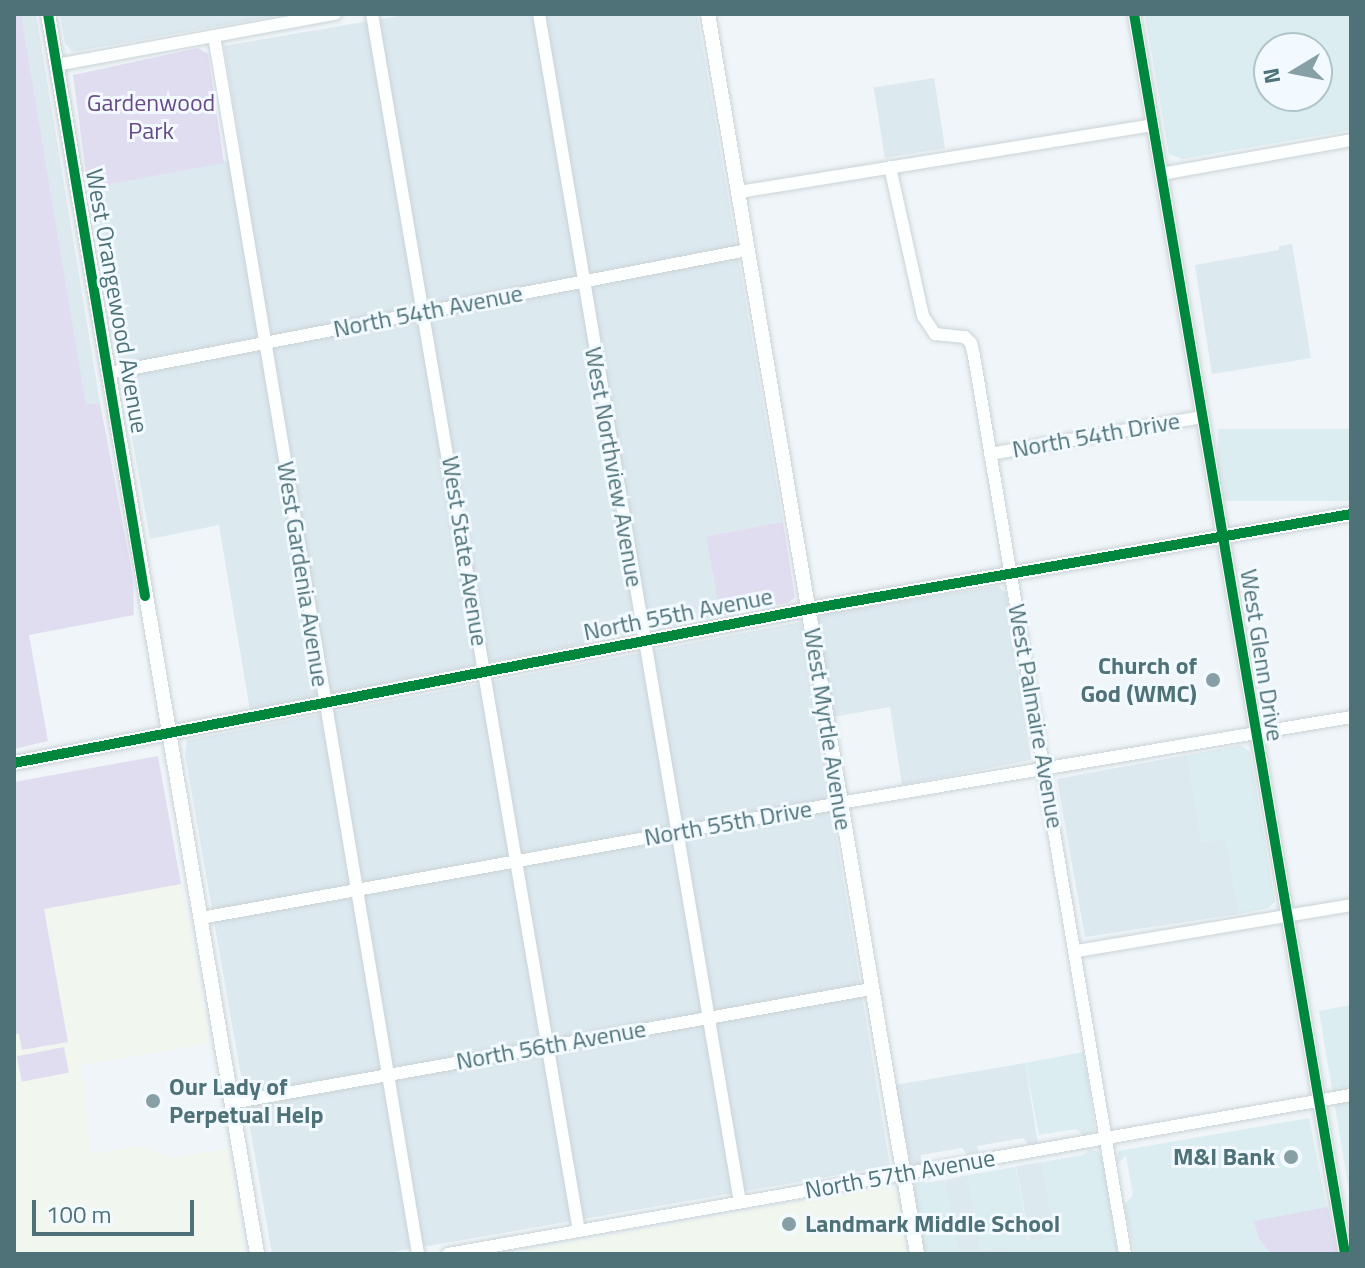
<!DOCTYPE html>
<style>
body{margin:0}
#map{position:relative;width:1365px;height:1268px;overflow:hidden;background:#eff5f8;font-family:"Titillium Web",sans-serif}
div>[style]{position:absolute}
.residential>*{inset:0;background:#dce9ef;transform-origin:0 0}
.commercial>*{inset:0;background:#dbedf0;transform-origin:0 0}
.education>*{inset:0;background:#f1f7ef}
.green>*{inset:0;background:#e1ddf1;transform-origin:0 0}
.roads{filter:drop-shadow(0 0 2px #cad3d6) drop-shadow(0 0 2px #cad3d6)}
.minor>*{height:12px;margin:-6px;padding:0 6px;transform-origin:6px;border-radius:6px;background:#fdfefe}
.tertiary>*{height:14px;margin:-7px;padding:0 7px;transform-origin:7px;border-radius:7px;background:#fdfefe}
.cycleway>*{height:10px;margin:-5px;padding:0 5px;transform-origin:5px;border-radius:5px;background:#00873e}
.dots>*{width:22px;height:22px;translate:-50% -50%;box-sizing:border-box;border:4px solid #f2faff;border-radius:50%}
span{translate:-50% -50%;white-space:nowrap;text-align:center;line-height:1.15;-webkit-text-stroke:6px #f2faff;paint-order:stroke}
.park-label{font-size:24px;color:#6a4b89}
.street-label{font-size:24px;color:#4e7278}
.poi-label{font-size:24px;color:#4e7278;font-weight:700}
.right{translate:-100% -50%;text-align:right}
.left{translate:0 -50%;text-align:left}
.frame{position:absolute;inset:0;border:16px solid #4e7278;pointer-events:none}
.north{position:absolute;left:1253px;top:32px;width:80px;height:80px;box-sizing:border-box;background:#f2faff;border:2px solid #b0c4c9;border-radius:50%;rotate:260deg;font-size:22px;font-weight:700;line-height:32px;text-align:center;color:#4e7278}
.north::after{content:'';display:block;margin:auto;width:28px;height:36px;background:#86a0a5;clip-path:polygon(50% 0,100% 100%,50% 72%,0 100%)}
.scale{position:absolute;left:32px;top:1200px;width:162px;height:36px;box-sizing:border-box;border:4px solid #4e7278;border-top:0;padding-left:10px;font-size:24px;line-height:28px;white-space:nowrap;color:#4e7278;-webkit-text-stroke:6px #f2faff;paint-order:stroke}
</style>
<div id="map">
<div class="residential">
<div style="clip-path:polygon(14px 14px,36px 14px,100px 403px,86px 406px)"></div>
<div style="clip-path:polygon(60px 14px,287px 14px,73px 52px,65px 44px)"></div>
<div style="clip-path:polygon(410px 14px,697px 14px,783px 522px,706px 536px,720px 616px,250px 710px,219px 525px,150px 539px,88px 188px,242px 158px,224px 46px)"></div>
<div style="left:934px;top:78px;width:71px;height:61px;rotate:81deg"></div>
<div style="clip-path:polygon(1292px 244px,1311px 358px,1212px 374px,1195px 265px,1279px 250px,1279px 246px)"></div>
<div style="clip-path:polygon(998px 586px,1006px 593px,1031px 760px,902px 785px,890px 707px,832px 717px,817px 619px,823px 614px)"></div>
<div style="clip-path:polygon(801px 622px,890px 1166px,381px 1254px,272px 1254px,185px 754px,187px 740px)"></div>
<div style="clip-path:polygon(1187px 755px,1202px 842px,1226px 838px,1239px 914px,1085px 937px,1057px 779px)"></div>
<div style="clip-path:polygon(1025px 1063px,1038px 1144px,1030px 1146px,1023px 1138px,977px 1146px,979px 1155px,968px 1156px,962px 1148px,921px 1155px,921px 1165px,910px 1163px,895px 1085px)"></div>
<div style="left:1042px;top:1162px;width:77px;height:26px;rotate:80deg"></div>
<div style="clip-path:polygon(968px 1175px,981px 1250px,1006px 1246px,1007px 1254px,958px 1254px,945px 1180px)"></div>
</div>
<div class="commercial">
<div style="clip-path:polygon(evenodd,1351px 14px,1351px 130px,1182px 159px,1169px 154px,1145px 15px,1351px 14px,1317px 48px,1317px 96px,1269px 96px,1269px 48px,1317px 48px)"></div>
<div style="left:1351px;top:429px;width:72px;height:133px;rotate:90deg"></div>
<div style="clip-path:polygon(1241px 745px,1250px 752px,1275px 901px,1269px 908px,1239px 914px,1226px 838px,1202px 842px,1187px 755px)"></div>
<div style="clip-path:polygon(1351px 1005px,1351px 1203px,1319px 1011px)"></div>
<div style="clip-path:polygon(1084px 1052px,1095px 1131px,1084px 1136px,1076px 1129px,1039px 1135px,1025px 1063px)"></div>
<div style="clip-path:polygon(1309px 1118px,1336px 1254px,1135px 1254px,1124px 1206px,1133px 1195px,1126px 1155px,1117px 1165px,1118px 1151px)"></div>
<div style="clip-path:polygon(1088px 1150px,1097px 1151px,1102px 1156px,1118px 1254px,1007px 1254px,1005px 1246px,981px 1250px,968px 1175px,1016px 1167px,1029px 1242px,1055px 1238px,1042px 1162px,1083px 1155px)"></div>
<div style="clip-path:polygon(924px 1179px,925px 1183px,945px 1180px,958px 1254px,923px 1254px,912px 1189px,918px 1180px)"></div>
</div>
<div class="education">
<div style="clip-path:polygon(158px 756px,210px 1043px,81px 1065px,91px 1154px,140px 1146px,174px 1158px,229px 1148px,244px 1254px,14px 1254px,14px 782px)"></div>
<div style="clip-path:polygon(886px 1186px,897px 1193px,907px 1254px,506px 1254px)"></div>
</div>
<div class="green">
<div style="clip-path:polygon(14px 14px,21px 14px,86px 405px,100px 403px,133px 578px,134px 615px,29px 635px,48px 741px,14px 749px)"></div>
<div style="clip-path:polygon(198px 48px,208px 54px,224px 163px,88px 188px,73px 75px)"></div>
<div style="clip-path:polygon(783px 522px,795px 598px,787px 603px,720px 616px,706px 536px)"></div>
<div style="clip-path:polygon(158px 756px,181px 884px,44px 909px,68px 1042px,22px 1050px,19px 1034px,14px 1034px,14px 782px)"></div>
<div style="left:64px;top:1047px;width:26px;height:48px;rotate:79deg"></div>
<div style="clip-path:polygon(1328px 1207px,1338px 1254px,1271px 1254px,1259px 1239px,1254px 1221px)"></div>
</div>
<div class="roads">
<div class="minor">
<div style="left:372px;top:14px;width:1234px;rotate:80.35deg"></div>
<div style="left:539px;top:14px;width:1205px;rotate:80.4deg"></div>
<div style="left:1134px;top:14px;width:1258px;rotate:80.34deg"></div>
<div style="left:214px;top:36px;width:1235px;rotate:80.49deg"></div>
<div style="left:56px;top:65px;width:284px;rotate:-10.4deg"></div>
<div style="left:890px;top:167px;width:153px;rotate:77.5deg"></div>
<div style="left:923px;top:316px;width:22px;rotate:56deg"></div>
<div style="left:935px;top:334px;width:30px;rotate:6deg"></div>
<div style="left:965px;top:337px;width:8px;rotate:45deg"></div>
<div style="left:971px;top:343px;width:13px;rotate:77deg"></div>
<div style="left:974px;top:356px;width:911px;rotate:80.45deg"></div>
<div style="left:1161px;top:174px;width:193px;rotate:-10.1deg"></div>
<div style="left:739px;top:192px;width:419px;rotate:-9.2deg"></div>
<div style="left:109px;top:373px;width:650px;rotate:-10.91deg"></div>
<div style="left:990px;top:454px;width:215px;rotate:-9.9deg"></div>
<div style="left:201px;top:918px;width:649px;rotate:-10.2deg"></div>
<div style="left:840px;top:803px;width:518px;rotate:-9.55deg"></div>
<div style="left:1077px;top:951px;width:278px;rotate:-9.5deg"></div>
<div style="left:231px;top:1103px;width:650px;rotate:-10.1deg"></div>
<div style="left:448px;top:1254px;width:917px;rotate:-9.99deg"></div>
</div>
<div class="tertiary">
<div style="left:48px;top:14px;width:1257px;rotate:80.43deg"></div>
<div style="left:708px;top:14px;width:1257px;rotate:80.43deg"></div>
<div style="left:14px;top:763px;width:810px;rotate:-10.96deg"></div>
<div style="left:809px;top:609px;width:550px;rotate:-9.94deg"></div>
</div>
</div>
<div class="cycleway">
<div style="left:48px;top:14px;width:590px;rotate:80.54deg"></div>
<div style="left:1134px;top:14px;width:1258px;rotate:80.34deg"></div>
<div style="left:14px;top:763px;width:810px;rotate:-10.96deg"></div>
<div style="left:809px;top:609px;width:550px;rotate:-9.94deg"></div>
</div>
<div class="dots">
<div style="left:1213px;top:680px;background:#86a0a5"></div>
<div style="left:153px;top:1101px;background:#86a0a5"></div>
<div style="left:1291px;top:1157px;background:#86a0a5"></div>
<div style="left:789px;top:1224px;background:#86a0a5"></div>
</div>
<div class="park-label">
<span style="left:151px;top:117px">Gardenwood<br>Park</span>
</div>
<div class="street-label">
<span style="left:117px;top:301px;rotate:80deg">West Orangewood Avenue</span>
<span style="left:428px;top:311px;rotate:-11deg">North 54th Avenue</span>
<span style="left:1096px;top:435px;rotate:-10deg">North 54th Drive</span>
<span style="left:614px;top:467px;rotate:80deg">West Northview Avenue</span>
<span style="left:465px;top:551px;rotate:81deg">West State Avenue</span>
<span style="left:303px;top:574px;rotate:81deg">West Gardenia Avenue</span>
<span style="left:678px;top:614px;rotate:-11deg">North 55th Avenue</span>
<span style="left:1262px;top:655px;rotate:81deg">West Glenn Drive</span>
<span style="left:1036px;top:716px;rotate:80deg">West Palmaire Avenue</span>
<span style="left:828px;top:729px;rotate:81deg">West Myrtle Avenue</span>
<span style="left:728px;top:823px;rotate:-10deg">North 55th Drive</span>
<span style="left:551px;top:1045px;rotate:-10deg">North 56th Avenue</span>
<span style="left:900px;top:1174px;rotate:-10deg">North 57th Avenue</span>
</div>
<div class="poi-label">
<span class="right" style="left:1197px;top:680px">Church of<br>God (WMC)</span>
<span class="left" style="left:169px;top:1101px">Our Lady of<br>Perpetual Help</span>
<span class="right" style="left:1275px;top:1157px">M&amp;I Bank</span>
<span class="left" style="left:805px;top:1224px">Landmark Middle School</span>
</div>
<div class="frame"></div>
<div class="north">N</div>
<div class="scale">100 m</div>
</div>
